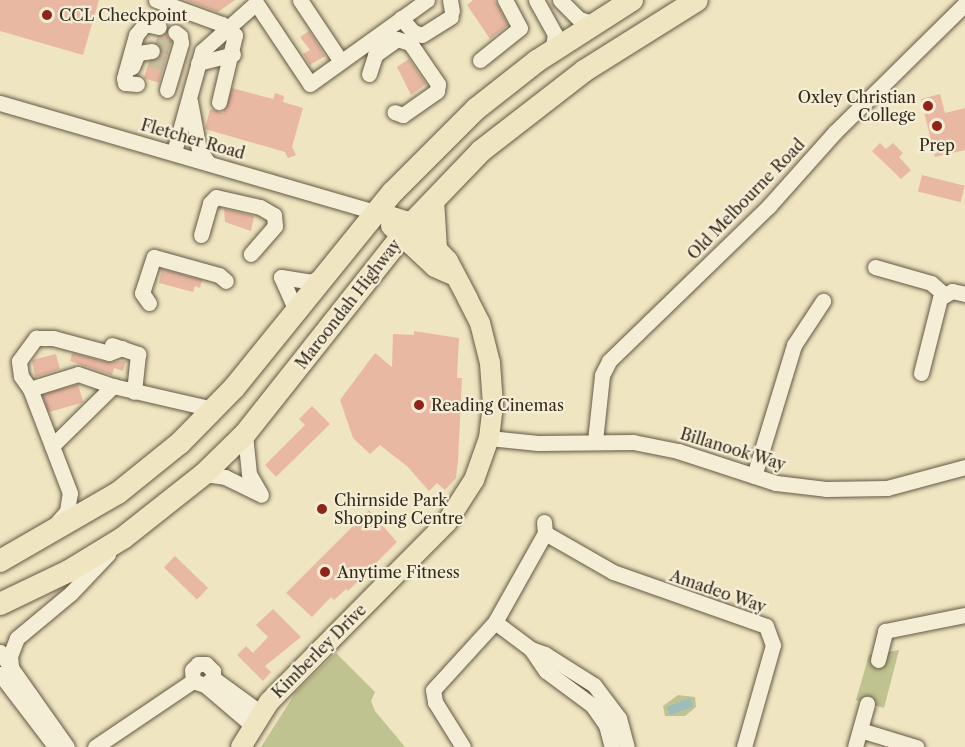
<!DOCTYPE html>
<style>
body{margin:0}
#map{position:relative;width:965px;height:747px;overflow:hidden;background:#efe5c1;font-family:"Libre Caslon Text",serif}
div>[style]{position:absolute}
.green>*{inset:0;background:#bfc38f}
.water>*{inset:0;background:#9dbdbc;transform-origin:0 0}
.building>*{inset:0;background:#e9b8a3;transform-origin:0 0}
.minor-tunnel>*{height:15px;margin-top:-7.5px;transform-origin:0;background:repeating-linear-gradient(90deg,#cac0a0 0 15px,transparent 0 23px)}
.roads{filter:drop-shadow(0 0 2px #645944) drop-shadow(0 0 2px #645944)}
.minor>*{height:15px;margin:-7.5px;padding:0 7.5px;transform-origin:7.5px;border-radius:7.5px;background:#f5eed7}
.major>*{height:20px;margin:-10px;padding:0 10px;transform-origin:10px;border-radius:10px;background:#efe5c1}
.highway>*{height:22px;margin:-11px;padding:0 11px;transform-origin:11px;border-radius:11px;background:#efe5c1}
.dots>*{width:16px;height:16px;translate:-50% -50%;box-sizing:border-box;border:3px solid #f5eed7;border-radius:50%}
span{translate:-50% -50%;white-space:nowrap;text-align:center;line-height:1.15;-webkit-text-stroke:4.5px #f5eed7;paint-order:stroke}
.poi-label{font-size:16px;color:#362a1b}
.left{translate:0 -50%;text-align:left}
.right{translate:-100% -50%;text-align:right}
.street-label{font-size:16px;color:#362a1b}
</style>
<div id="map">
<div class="green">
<div style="clip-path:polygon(899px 650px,884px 708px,856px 700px,869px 655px)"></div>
<div style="clip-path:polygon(336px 653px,375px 692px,371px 701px,375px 711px,405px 747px,261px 747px,296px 692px)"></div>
<div style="clip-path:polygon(678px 695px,695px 697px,696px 707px,685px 716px,665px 716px,663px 706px)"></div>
</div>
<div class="water">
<div style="left:690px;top:698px;width:9px;height:25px;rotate:69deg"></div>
</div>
<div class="building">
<div style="clip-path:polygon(0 0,99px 0,83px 55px,0 31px)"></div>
<div style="clip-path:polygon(185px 0,235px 0,218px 12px)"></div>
<div style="clip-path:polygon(473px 0,495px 0,508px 25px,490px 39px,467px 5px)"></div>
<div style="clip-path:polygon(309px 31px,325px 56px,310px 65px,303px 54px,310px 50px,300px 37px)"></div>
<div style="clip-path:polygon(166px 34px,171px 42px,159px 83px,144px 78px,149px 61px,161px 54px,157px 36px)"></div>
<div style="clip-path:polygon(409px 59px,426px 84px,411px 95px,397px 67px)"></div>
<div style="clip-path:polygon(232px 88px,273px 99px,275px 93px,284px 96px,283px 102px,303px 108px,292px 147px,296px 155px,288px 158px,285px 152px,205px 129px,210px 109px,223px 113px)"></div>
<div style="clip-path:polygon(940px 94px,945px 113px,965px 108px,965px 150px,935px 157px,921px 99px)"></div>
<div style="clip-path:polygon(880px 143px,886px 149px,893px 143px,903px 153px,899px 157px,911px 170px,901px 179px,872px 151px)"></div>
<div style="left:922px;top:175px;width:44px;height:17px;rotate:14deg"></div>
<div style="clip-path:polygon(224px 209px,254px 216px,251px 231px,225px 222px)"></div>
<div style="clip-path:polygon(162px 269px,202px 280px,200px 288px,195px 286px,193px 292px,159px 283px)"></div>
<div style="clip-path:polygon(414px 331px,459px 338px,457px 378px,462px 378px,458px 461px,456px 478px,445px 490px,437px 483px,429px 491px,408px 467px,380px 445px,370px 454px,353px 438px,340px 400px,375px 353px,392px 367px,393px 334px,414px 335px)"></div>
<div style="clip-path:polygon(72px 353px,106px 362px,126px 361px,123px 371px,114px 368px,112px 375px,70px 361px)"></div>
<div style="clip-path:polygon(56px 354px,60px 369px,35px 377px,32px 360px)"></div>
<div style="left:78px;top:384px;width:19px;height:37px;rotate:74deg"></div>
<div style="clip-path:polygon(312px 406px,330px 424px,276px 477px,265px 465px,305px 425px,299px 419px)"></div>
<div style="clip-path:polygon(369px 510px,397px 542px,348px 591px,346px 589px,334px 600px,331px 597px,312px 617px,286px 593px)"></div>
<div style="left:175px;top:556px;width:46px;height:16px;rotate:44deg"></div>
<div style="clip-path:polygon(273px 609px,301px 637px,265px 666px,271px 672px,263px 681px,237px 655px,246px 646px,253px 653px,268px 637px,256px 625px)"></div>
</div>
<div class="minor-tunnel">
<div style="left:155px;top:43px;width:16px;rotate:18deg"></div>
<div style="left:150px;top:59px;width:16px;rotate:18deg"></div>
</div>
<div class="roads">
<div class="minor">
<div style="left:156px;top:0;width:70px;rotate:20deg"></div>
<div style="left:222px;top:24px;width:17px;rotate:40deg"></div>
<div style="left:235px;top:35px;width:69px;rotate:103.4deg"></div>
<div style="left:300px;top:0;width:72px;rotate:56.3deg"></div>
<div style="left:450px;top:0;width:11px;rotate:80deg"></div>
<div style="left:536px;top:0;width:39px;rotate:61deg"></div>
<div style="left:555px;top:34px;width:18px;rotate:99deg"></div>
<div style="left:560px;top:0;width:27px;rotate:45deg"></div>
<div style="left:579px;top:19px;width:17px;rotate:17deg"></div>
<div style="left:401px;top:18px;width:18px;rotate:49deg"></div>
<div style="left:413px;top:32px;width:9px;rotate:18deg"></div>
<div style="left:422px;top:35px;width:34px;rotate:-32deg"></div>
<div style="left:480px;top:60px;width:51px;rotate:-38.7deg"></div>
<div style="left:520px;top:28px;width:32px;rotate:-118deg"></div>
<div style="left:198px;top:63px;width:36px;rotate:-14deg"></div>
<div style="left:132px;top:67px;width:15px;rotate:-67deg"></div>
<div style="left:138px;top:53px;width:14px;rotate:-8deg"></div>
<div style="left:369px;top:74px;width:20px;rotate:-72deg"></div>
<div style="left:375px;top:55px;width:27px;rotate:-36deg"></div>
<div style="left:397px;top:39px;width:14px;rotate:17deg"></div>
<div style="left:410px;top:43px;width:50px;rotate:55.7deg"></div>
<div style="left:438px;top:84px;width:7px;rotate:98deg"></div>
<div style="left:437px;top:91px;width:42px;rotate:144.8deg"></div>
<div style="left:403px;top:115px;width:9px;rotate:-162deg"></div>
<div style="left:137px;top:84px;width:12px;rotate:-175deg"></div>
<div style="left:125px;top:83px;width:5px;rotate:-101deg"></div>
<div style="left:124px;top:78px;width:45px;rotate:-74.4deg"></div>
<div style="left:136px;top:35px;width:14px;rotate:-51deg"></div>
<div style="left:145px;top:24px;width:14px;rotate:12deg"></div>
<div style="left:167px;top:90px;width:49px;rotate:-73.4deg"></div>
<div style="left:181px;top:43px;width:7px;rotate:-98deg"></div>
<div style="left:180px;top:36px;width:6px;rotate:-141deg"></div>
<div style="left:190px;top:101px;width:50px;rotate:79.6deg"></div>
<div style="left:199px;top:150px;width:14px;rotate:54deg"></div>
<div style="left:0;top:103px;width:391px;rotate:16.2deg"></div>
<div style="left:174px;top:152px;width:105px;rotate:-74.5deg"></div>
<div style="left:202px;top:51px;width:72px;rotate:-41.6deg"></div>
<div style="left:256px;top:3px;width:97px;rotate:56.3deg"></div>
<div style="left:310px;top:84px;width:144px;rotate:-35.7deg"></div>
<div style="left:201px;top:235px;width:33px;rotate:-74deg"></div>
<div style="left:210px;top:203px;width:8px;rotate:-45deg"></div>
<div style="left:216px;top:197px;width:45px;rotate:12.8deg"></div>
<div style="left:260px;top:207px;width:16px;rotate:30deg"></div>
<div style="left:274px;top:215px;width:11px;rotate:85deg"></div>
<div style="left:275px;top:226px;width:37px;rotate:131deg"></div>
<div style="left:875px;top:267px;width:58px;rotate:15.9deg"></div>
<div style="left:931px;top:283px;width:18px;rotate:41deg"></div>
<div style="left:281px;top:277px;width:30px;rotate:9deg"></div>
<div style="left:311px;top:282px;width:14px;rotate:-30deg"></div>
<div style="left:281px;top:277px;width:37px;rotate:66deg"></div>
<div style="left:149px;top:303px;width:12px;rotate:-125deg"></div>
<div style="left:142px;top:293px;width:38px;rotate:-72deg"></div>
<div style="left:154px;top:257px;width:67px;rotate:15.5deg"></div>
<div style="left:219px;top:275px;width:9px;rotate:41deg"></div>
<div style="left:112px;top:345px;width:28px;rotate:19deg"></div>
<div style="left:138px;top:354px;width:38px;rotate:96deg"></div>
<div style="left:921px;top:373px;width:77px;rotate:-75.8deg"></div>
<div style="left:940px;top:298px;width:14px;rotate:-30deg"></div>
<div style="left:952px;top:291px;width:13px;rotate:13deg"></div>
<div style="left:30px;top:389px;width:16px;rotate:-125deg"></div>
<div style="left:21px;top:376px;width:15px;rotate:-98deg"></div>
<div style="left:19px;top:361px;width:29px;rotate:-54deg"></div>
<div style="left:36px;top:338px;width:17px"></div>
<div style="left:53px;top:338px;width:58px;rotate:15deg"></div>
<div style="left:109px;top:353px;width:14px;rotate:-21deg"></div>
<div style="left:245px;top:434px;width:40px;rotate:84.3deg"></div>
<div style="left:249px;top:474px;width:24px;rotate:60deg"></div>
<div style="left:489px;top:438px;width:49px;rotate:5.8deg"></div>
<div style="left:538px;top:443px;width:95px;rotate:-0.6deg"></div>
<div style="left:633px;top:442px;width:46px;rotate:11.3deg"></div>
<div style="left:678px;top:451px;width:103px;rotate:18.1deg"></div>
<div style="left:776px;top:483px;width:50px;rotate:6.8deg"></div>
<div style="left:826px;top:489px;width:61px;rotate:-0.9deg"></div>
<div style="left:887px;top:488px;width:81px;rotate:-15.1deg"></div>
<div style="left:595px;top:441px;width:66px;rotate:-83.9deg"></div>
<div style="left:602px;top:375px;width:16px;rotate:-63deg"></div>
<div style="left:609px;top:361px;width:223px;rotate:-44.1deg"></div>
<div style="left:769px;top:206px;width:99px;rotate:-48.3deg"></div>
<div style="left:835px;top:132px;width:182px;rotate:-44.6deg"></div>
<div style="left:52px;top:446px;width:86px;rotate:-44.5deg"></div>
<div style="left:113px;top:386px;width:103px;rotate:13deg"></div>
<div style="left:204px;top:474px;width:21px;rotate:8deg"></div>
<div style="left:225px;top:477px;width:37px;rotate:26deg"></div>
<div style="left:754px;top:476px;width:137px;rotate:-73deg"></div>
<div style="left:794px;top:345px;width:53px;rotate:-56.6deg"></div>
<div style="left:55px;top:525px;width:18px;rotate:-49deg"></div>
<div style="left:67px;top:511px;width:18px;rotate:-81deg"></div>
<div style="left:70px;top:493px;width:111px;rotate:-111deg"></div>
<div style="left:30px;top:389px;width:50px;rotate:-17.4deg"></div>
<div style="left:78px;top:374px;width:37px;rotate:19deg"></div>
<div style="left:545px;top:533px;width:78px;rotate:29.8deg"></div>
<div style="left:613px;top:572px;width:162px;rotate:19.4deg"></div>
<div style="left:766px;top:626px;width:20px;rotate:70deg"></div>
<div style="left:773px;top:645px;width:106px;rotate:105.9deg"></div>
<div style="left:495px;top:622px;width:45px;rotate:36.9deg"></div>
<div style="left:531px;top:649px;width:15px;rotate:20deg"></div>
<div style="left:545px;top:654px;width:58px;rotate:32.3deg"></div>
<div style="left:594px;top:685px;width:41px;rotate:52.9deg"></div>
<div style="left:619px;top:718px;width:30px;rotate:75deg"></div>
<div style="left:531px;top:649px;width:27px;rotate:56deg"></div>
<div style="left:546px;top:671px;width:57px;rotate:36.5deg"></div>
<div style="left:592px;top:705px;width:24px;rotate:55deg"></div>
<div style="left:606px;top:725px;width:23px;rotate:75deg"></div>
<div style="left:0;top:652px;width:116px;rotate:54.8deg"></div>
<div style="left:878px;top:660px;width:30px;rotate:-76deg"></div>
<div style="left:885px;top:631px;width:82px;rotate:-11.3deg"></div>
<div style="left:11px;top:666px;width:10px;rotate:-96deg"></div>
<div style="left:10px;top:656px;width:19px;rotate:-69deg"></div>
<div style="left:17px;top:638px;width:70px;rotate:-39.8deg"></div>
<div style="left:71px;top:593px;width:54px;rotate:-46.5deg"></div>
<div style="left:0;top:674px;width:86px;rotate:52.6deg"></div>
<div style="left:213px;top:678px;width:59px;rotate:36.1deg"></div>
<div style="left:205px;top:685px;width:11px;rotate:-41deg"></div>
<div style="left:213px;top:678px;width:7px;rotate:-90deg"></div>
<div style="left:213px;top:671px;width:10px;rotate:-135deg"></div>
<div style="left:206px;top:664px;width:8px;rotate:180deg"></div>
<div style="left:198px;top:664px;width:8px;rotate:135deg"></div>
<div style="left:192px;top:670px;width:11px;rotate:85deg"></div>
<div style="left:193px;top:681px;width:13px;rotate:18deg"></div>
<div style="left:205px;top:685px;width:62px;rotate:40.4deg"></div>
<div style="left:860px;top:730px;width:59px;rotate:16.9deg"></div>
<div style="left:95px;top:747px;width:118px;rotate:-34deg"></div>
<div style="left:463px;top:747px;width:53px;rotate:-121.9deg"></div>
<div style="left:435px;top:702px;width:12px;rotate:-99deg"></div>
<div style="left:433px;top:690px;width:92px;rotate:-47.6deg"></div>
<div style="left:495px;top:622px;width:102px;rotate:-60.7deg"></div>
<div style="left:545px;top:533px;width:11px;rotate:-95deg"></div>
<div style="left:855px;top:747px;width:45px;rotate:-74.4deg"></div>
</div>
<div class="major">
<div style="left:434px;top:200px;width:49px;rotate:86.5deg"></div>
<div style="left:391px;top:226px;width:60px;rotate:43deg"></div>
<div style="left:435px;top:267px;width:20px;rotate:24deg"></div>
<div style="left:241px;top:747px;width:53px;rotate:-58.1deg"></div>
<div style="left:269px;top:702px;width:253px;rotate:-45.3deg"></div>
<div style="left:447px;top:522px;width:50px;rotate:-57.3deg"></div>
<div style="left:474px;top:480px;width:45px;rotate:-70.3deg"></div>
<div style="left:489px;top:438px;width:33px;rotate:-83deg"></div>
<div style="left:493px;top:405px;width:42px;rotate:-94.1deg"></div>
<div style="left:490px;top:363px;width:41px;rotate:-104deg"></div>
<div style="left:480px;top:323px;width:27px;rotate:-117deg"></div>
<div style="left:468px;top:299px;width:43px;rotate:-117.8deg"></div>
<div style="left:448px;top:261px;width:52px;rotate:-133.5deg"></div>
<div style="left:412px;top:223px;width:38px;rotate:-163deg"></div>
</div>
<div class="highway">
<div style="left:0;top:561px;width:136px;rotate:-30deg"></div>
<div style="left:118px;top:493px;width:80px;rotate:-38.9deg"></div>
<div style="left:180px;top:443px;width:77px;rotate:-45.5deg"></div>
<div style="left:234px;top:388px;width:252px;rotate:-51deg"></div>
<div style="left:393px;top:192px;width:117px;rotate:-45deg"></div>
<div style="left:476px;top:109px;width:78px;rotate:-38.2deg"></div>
<div style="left:537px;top:61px;width:113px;rotate:-32.7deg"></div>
<div style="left:0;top:604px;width:76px;rotate:-25.6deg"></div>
<div style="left:69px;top:571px;width:63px;rotate:-31.4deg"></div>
<div style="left:123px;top:538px;width:103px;rotate:-38.3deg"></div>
<div style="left:204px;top:474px;width:57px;rotate:-44.3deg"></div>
<div style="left:245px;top:434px;width:269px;rotate:-51.6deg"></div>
<div style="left:412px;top:223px;width:100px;rotate:-46.2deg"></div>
<div style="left:481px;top:151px;width:130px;rotate:-37.8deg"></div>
<div style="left:584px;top:71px;width:133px;rotate:-32.1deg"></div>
</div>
</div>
<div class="dots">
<div style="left:47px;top:15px;background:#8f2418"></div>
<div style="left:928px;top:106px;background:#8f2418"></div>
<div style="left:937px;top:126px;background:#8f2418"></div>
<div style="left:419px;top:405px;background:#8f2418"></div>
<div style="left:322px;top:509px;background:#8f2418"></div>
<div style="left:325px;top:572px;background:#8f2418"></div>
</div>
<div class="poi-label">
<span class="left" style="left:59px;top:15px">CCL Checkpoint</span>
<span class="right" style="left:916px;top:106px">Oxley Christian<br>College</span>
<span style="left:937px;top:145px">Prep</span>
<span class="left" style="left:431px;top:405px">Reading Cinemas</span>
<span class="left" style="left:334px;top:509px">Chirnside Park<br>Shopping Centre</span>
<span class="left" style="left:337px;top:572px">Anytime Fitness</span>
</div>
<div class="street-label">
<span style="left:193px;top:139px;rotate:16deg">Fletcher Road</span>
<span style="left:746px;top:199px;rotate:-46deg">Old Melbourne Road</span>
<span style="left:348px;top:304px;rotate:-52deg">Maroondah Highway</span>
<span style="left:733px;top:449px;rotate:17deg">Billanook Way</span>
<span style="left:718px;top:591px;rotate:19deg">Amadeo Way</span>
<span style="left:319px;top:651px;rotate:-45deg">Kimberley Drive</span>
</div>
</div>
